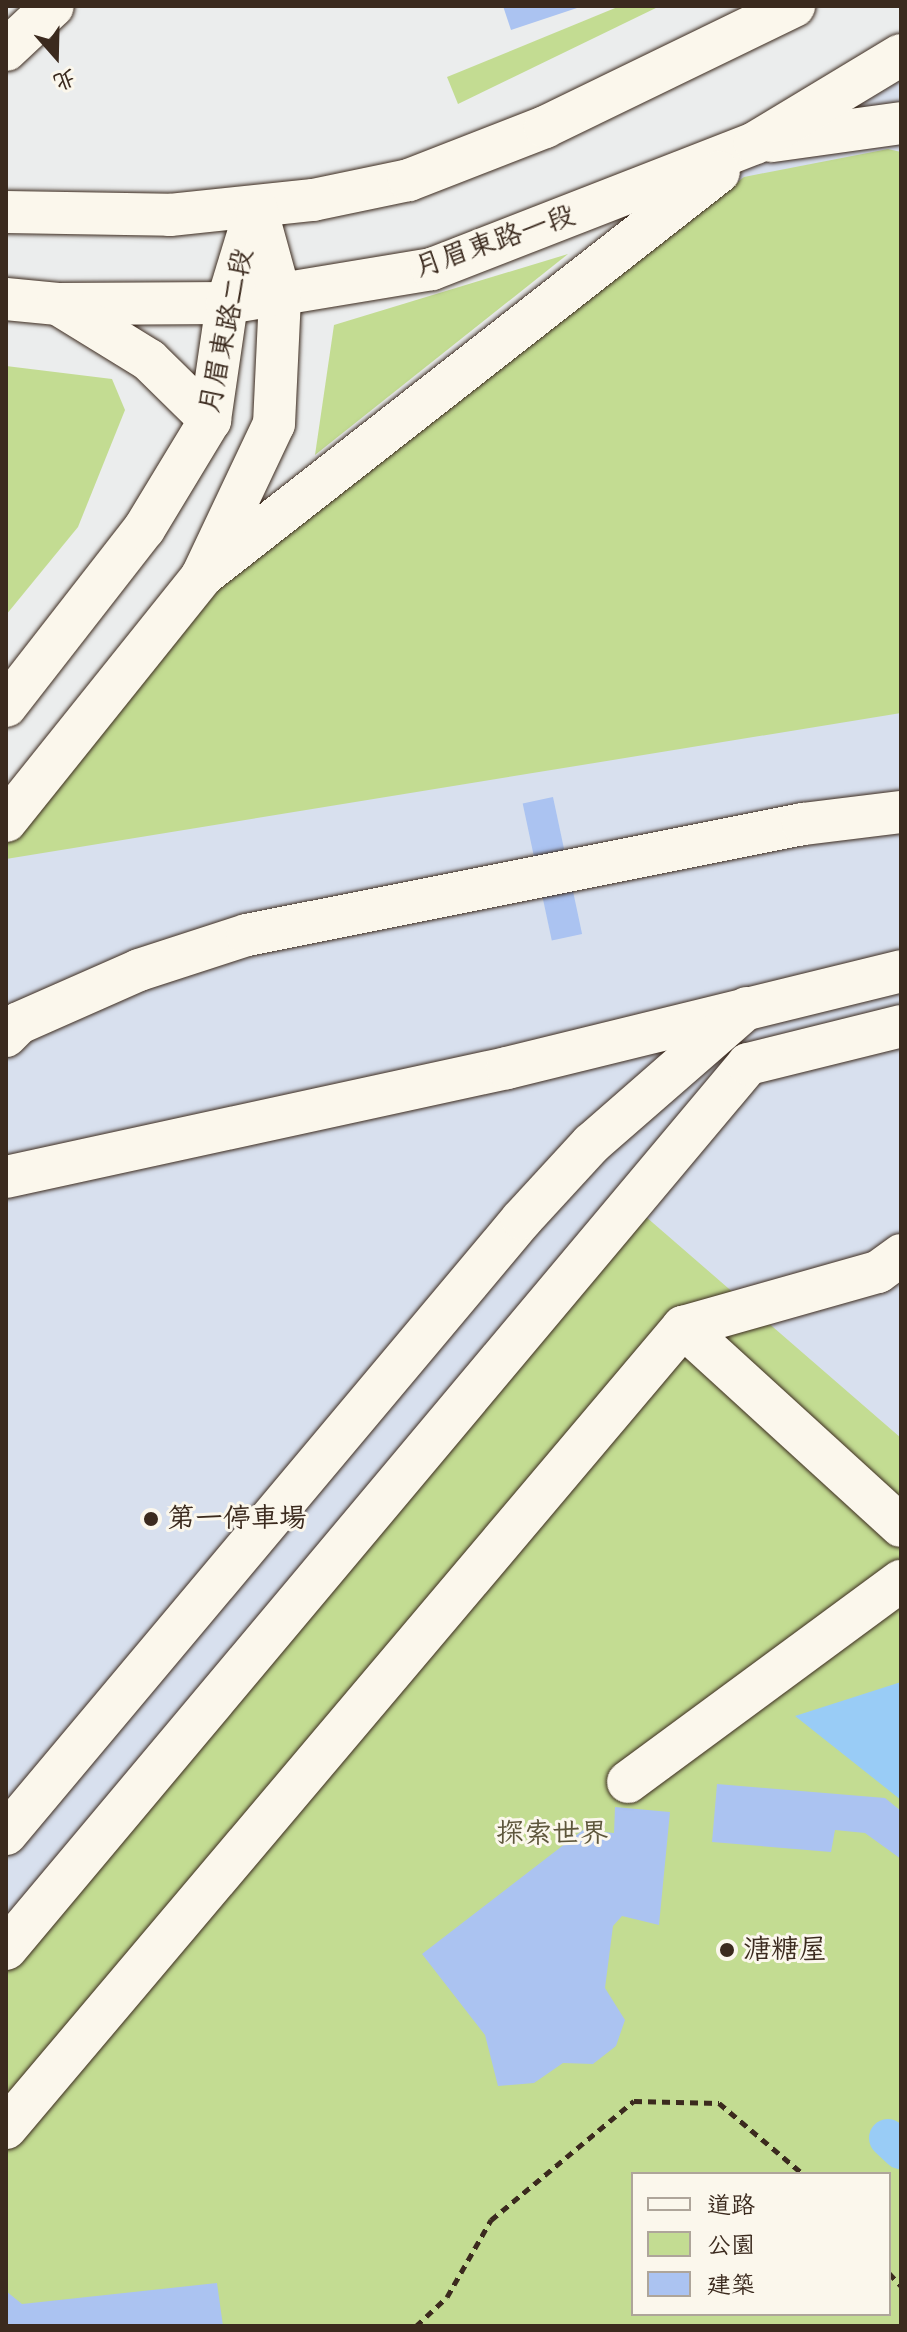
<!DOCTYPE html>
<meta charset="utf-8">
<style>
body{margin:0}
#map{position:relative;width:907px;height:2332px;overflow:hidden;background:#ebeded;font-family:"Balsamiq Sans","LXGW WenKai TC",sans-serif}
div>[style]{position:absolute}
.built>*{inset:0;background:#d8e0ee}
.green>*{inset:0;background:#c3dc92}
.water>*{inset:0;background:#99ccf6}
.canal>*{height:38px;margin:-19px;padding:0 19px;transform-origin:19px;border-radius:19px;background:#99ccf6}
.building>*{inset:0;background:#abc3f1;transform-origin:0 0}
.path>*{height:5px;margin-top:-2.5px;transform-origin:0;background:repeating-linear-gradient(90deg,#3b2a1e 0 8px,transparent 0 14px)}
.roads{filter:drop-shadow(0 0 2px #3b2a1e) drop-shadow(0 0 2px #3b2a1e)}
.minor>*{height:42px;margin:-21px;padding:0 21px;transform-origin:21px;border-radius:21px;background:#fbf7ec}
.dots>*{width:22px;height:22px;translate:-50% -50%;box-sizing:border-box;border:4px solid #fbf7ec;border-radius:50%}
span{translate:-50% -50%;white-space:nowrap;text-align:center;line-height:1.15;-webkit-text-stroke:6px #fbf7ec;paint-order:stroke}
.street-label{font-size:28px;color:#3b2a1e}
.poi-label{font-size:28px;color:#3b2a1e}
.left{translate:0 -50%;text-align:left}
.park-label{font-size:28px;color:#5d563b}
.frame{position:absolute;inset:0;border:8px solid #3b2a1e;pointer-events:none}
.legend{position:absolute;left:631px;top:2172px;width:260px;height:144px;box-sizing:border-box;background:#fbf7ec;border:2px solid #aea59a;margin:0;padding:10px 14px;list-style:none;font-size:24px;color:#3b2a1e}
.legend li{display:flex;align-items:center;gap:16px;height:40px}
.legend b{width:40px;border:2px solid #aea59a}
.north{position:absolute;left:16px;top:16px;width:80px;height:80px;-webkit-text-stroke:6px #fbf7ec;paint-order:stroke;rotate:160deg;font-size:22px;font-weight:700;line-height:32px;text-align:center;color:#3b2a1e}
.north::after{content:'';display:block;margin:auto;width:28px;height:36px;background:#3b2a1e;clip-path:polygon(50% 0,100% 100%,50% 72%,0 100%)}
</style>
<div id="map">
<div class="built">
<div style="clip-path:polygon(evenodd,901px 76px,901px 2326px,6px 2326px,6px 836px,211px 585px,753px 164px,901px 76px,633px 2174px,889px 2174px,889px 2314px,633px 2314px,633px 2174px)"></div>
</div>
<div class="green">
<div style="clip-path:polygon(620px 6px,660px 6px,458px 104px,447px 77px)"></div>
<div style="clip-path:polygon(888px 149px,901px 152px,901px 713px,6px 859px,6px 842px,212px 593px,744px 177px)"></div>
<div style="clip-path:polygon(568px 254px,315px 455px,334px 325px)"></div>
<div style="clip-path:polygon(6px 366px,112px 379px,125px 410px,78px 527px,6px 615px)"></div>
<div style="clip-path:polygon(evenodd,615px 1190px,901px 1438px,901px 2326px,6px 2326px,6px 1968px,615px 1190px,633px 2174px,889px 2174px,889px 2314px,633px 2314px,633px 2174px)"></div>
</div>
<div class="water">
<div style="clip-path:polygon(901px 1682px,901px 1800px,795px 1716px)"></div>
</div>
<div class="canal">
<div style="left:888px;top:2138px;width:18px;rotate:43deg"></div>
</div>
<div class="building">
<div style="clip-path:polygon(503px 6px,580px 6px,580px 7px,511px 30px)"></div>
<div style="left:553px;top:797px;width:140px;height:31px;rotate:78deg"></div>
<div style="clip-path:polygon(717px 1784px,885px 1798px,901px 1811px,901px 1859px,865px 1833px,835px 1830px,831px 1852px,712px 1842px)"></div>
<div style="clip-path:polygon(615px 1807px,670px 1812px,659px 1925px,622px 1916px,613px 1926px,605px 1988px,625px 2020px,616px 2046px,593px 2064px,563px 2063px,534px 2083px,498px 2086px,485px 2035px,422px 1954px,583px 1830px,614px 1833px)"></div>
<div style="clip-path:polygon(217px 2283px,223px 2326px,6px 2326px,6px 2291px,22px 2304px)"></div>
</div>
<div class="path">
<div style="left:889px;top:2273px;width:18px;rotate:47deg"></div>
<div style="left:416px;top:2326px;width:42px;rotate:-43.1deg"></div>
<div style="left:447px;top:2297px;width:89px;rotate:-60.3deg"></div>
<div style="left:491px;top:2220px;width:186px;rotate:-39.8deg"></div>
<div style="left:634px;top:2101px;width:85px;rotate:1.3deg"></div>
<div style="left:719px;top:2103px;width:110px;rotate:40.2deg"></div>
</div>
<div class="roads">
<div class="minor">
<div style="left:6px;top:50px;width:64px;rotate:-43.1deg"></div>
<div style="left:772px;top:141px;width:130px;rotate:-7.9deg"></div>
<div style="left:6px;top:212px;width:164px;rotate:1deg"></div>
<div style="left:170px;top:215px;width:144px;rotate:-6deg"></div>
<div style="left:313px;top:200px;width:98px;rotate:-11.8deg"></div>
<div style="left:409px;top:180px;width:146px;rotate:-21.3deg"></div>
<div style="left:545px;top:127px;width:277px;rotate:-25.9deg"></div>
<div style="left:6px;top:299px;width:52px;rotate:5.5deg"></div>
<div style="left:58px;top:304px;width:169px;rotate:-0.3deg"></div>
<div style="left:227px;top:303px;width:208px;rotate:-9.4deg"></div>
<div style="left:432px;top:269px;width:347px;rotate:-21.3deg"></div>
<div style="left:755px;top:143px;width:170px;rotate:-31.1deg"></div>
<div style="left:58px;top:304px;width:107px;rotate:31.6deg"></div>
<div style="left:149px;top:360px;width:86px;rotate:44.5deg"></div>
<div style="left:202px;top:576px;width:656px;rotate:-38.01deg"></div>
<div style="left:6px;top:706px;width:224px;rotate:-52.1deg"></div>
<div style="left:144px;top:529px;width:127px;rotate:-58.8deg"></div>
<div style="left:210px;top:420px;width:118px;rotate:-81.7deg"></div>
<div style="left:227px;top:303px;width:99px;rotate:-73deg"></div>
<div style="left:6px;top:821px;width:314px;rotate:-51.3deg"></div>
<div style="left:202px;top:576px;width:168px;rotate:-64.7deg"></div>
<div style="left:274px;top:424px;width:129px;rotate:-87.3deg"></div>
<div style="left:280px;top:295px;width:90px;rotate:-105.4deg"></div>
<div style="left:6px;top:1036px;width:18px;rotate:-45deg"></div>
<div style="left:19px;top:1023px;width:131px;rotate:-23.8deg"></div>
<div style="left:139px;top:970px;width:114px;rotate:-18deg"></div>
<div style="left:247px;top:935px;width:567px;rotate:-11.29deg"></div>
<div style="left:803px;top:824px;width:99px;rotate:-7deg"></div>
<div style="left:6px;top:1177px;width:513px;rotate:-12.27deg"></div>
<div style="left:507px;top:1068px;width:406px;rotate:-13.8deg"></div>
<div style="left:683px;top:1327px;width:295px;rotate:42.4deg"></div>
<div style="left:628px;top:1782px;width:339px;rotate:-36.4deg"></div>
<div style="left:6px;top:1834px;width:803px;rotate:-50deg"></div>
<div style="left:522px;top:1219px;width:102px;rotate:-47.4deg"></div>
<div style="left:591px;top:1144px;width:207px;rotate:-41.1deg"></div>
<div style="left:6px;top:1949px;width:1155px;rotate:-50.02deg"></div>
<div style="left:748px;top:1064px;width:158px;rotate:-13.9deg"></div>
<div style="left:6px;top:2128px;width:1049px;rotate:-49.8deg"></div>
<div style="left:683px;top:1327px;width:203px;rotate:-15.8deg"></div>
<div style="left:878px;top:1272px;width:29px;rotate:-36deg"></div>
</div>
</div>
<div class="dots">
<div style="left:151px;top:1519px;background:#3b2a1e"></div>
<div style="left:727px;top:1950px;background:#3b2a1e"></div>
</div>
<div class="street-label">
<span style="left:495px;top:242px;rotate:-19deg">月眉東路一段</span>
<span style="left:227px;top:331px;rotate:-78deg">月眉東路二段</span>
</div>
<div class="poi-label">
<span class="left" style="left:167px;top:1519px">第一停車場</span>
<span class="left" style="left:743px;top:1950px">溏糖屋</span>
</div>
<div class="park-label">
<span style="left:552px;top:1834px">探索世界</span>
</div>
<div class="frame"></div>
<ul class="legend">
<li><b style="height:10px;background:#fbf7ec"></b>道路</li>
<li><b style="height:22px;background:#c3dc92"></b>公園</li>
<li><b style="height:22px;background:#abc3f1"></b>建築</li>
</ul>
<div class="north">北</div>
</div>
